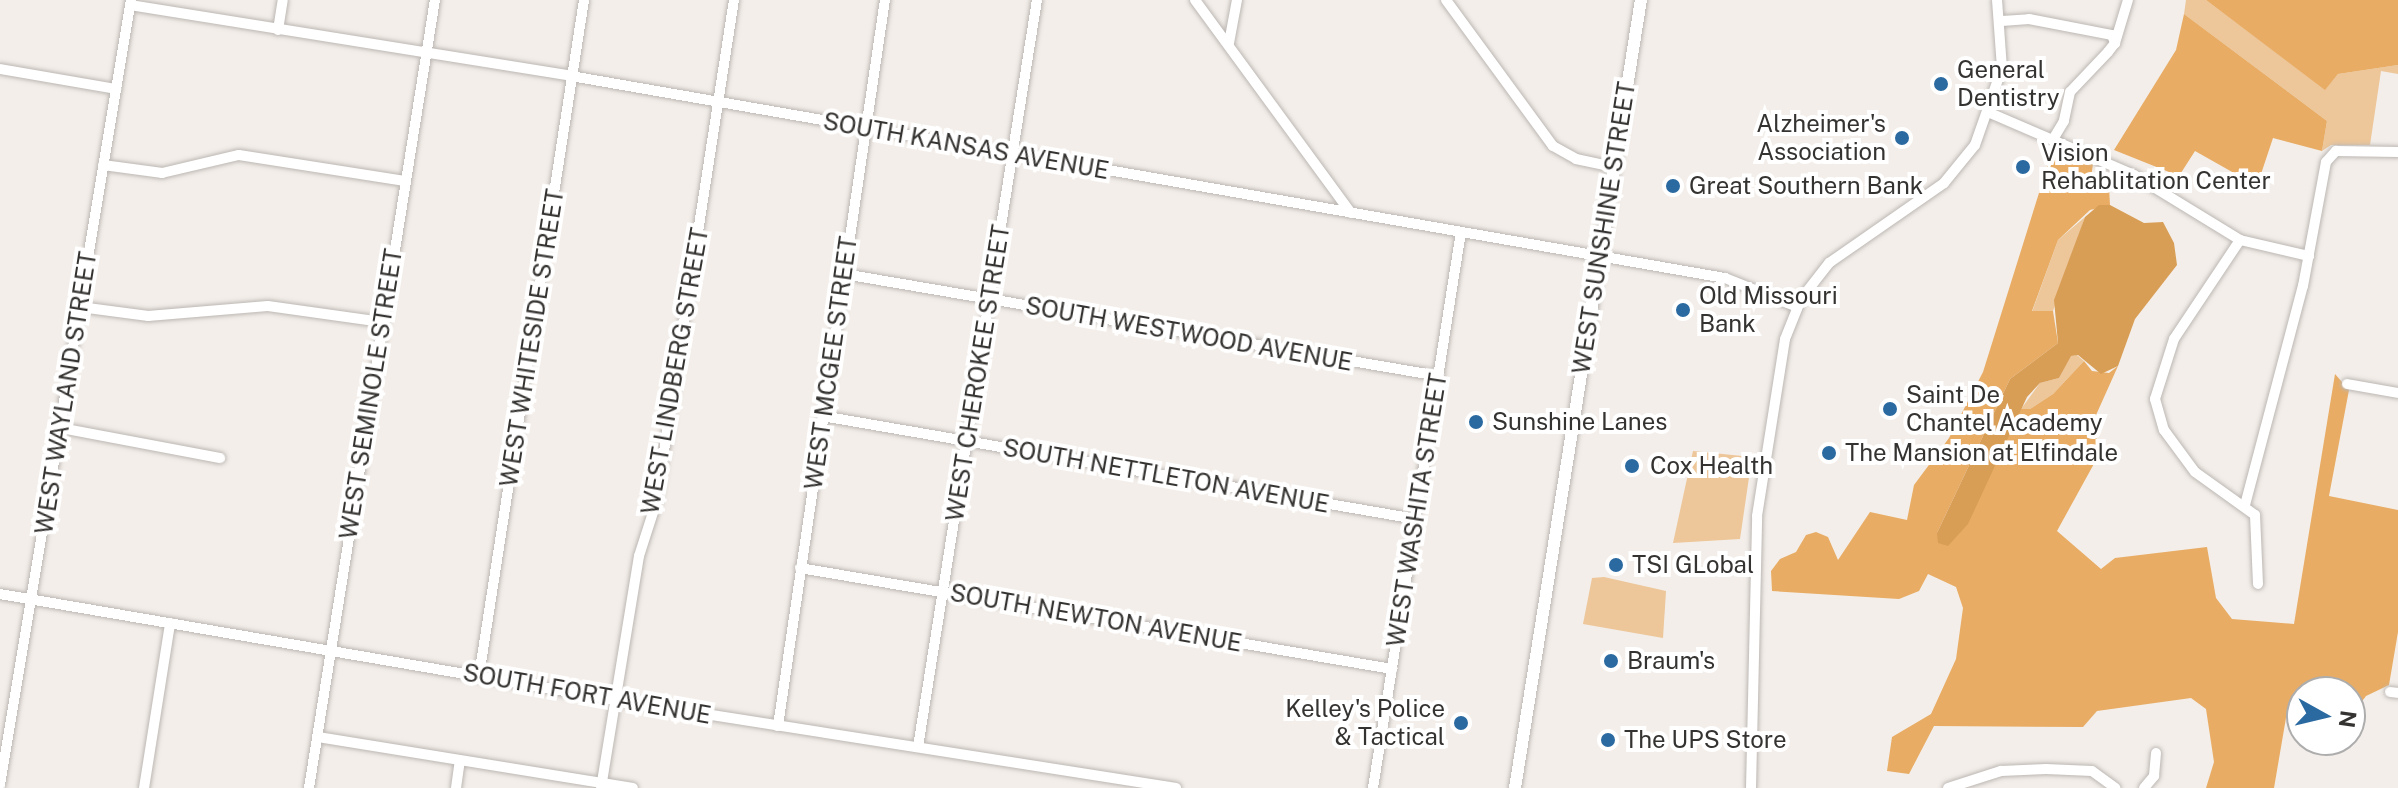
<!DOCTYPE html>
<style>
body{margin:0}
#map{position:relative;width:2398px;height:788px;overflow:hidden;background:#f3eee9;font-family:"Public Sans",sans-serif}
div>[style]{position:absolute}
.green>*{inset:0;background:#edc699}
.forest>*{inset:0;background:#e8ac64}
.water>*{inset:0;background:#d99e56}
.roads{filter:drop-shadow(0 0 2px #bcb7b3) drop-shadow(0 0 2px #bcb7b3)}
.minor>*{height:10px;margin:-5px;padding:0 5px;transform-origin:5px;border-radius:5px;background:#fff}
.major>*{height:12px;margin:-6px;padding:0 6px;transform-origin:6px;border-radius:6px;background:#fff}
.dots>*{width:22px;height:22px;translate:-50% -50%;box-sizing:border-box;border:4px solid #fff;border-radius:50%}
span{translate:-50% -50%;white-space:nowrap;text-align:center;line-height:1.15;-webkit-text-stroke:8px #fff;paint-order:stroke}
.poi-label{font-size:24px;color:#353331}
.left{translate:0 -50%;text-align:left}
.right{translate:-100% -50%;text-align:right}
.street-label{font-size:24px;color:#353331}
.north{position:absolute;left:2286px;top:676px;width:80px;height:80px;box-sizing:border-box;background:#fff;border:2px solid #aeadad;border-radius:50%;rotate:98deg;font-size:22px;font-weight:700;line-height:32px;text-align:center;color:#353331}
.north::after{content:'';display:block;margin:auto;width:28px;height:36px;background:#2b6aa0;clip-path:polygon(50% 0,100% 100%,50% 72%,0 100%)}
</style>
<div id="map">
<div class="green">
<div style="clip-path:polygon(2186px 0,2206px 0,2325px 89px,2338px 74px,2398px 65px,2398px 74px,2381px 71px,2370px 145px,2331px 145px,2322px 151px,2327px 121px,2184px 14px)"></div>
<div style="clip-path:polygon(2085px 217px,2053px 311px,2032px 312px,2058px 240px)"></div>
<div style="clip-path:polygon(2077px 355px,2084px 361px,2053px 394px,2030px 409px,2021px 409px,2040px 383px,2059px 378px,2070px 356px)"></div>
<div style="clip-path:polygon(1693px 451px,1752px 457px,1740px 539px,1673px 543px)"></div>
<div style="clip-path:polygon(1604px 577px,1666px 591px,1663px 638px,1583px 624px,1592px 578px)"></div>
</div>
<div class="forest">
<div style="clip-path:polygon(2206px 0,2398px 0,2398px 65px,2338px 74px,2325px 90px)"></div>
<div style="clip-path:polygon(2184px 14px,2327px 121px,2322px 151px,2273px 138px,2257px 186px,2195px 151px,2179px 176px,2114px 150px,2176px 50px)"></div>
<div style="clip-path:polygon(2054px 145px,2093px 164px,2091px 178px,2109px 187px,2110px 205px,2090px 210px,2058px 240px,2032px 311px,2053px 311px,2058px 343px,2010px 379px,1937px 533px,1993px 467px,2021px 409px,2030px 409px,2053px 394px,2084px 361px,2092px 371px,2109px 373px,2118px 366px,2092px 424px,2101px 451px,2057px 531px,2101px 569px,2115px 558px,2207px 547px,2216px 598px,2232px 619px,2294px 624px,2335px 374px,2349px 390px,2329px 496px,2398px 510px,2398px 632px,2389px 685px,2366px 696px,2350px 717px,2350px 692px,2302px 692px,2302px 714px,2287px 712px,2274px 788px,2206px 788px,2214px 762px,2206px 709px,2191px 698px,2097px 711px,2083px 727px,1934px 726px,1909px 774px,1887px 771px,1892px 737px,1931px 714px,1956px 659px,1963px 608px,1956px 587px,1928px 574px,1919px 591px,1899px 599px,1772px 591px,1771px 571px,1780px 559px,1796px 552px,1806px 535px,1816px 532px,1828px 537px,1838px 560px,1870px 512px,1907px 520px,1914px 485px,1949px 438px,1983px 372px)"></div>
</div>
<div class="water">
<div style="clip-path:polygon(2099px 205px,2110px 205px,2144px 223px,2163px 222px,2174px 243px,2177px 265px,2135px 319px,2118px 366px,2101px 374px,2078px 355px,2071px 356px,2059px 378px,2040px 383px,2027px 397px,1968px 524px,1948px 546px,1938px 543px,1937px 533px,2010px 379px,2058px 343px,2054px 300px,2085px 217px)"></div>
</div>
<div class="roads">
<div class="minor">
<div style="left:1195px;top:0;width:264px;rotate:53.8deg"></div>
<div style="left:1446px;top:0;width:181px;rotate:53.8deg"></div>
<div style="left:1553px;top:146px;width:26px;rotate:29deg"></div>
<div style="left:1576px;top:159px;width:39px;rotate:12deg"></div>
<div style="left:130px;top:5px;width:447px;rotate:9.1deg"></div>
<div style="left:571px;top:76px;width:1172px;rotate:9.93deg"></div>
<div style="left:1725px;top:278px;width:78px;rotate:21.9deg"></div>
<div style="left:2002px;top:21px;width:27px;rotate:-4deg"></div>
<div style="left:2029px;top:19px;width:85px;rotate:10.9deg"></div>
<div style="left:2112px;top:35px;width:9px;rotate:69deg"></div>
<div style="left:2115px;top:43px;width:11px;rotate:128deg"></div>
<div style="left:2108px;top:52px;width:55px;rotate:133.5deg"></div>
<div style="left:2070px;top:92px;width:30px;rotate:102deg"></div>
<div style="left:2064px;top:121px;width:21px;rotate:121deg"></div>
<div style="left:278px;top:30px;width:30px;rotate:-81deg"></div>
<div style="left:1229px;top:43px;width:44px;rotate:-79.5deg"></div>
<div style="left:2115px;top:43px;width:45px;rotate:-73.2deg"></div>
<div style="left:0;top:69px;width:118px;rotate:9.8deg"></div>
<div style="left:1990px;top:113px;width:157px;rotate:23.3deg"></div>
<div style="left:2134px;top:175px;width:124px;rotate:31.5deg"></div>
<div style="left:2240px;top:240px;width:71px;rotate:13.1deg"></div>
<div style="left:103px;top:165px;width:60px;rotate:7.7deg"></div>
<div style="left:162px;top:173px;width:79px;rotate:-13.2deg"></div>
<div style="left:239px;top:155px;width:168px;rotate:8.9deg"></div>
<div style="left:2240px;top:240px;width:119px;rotate:123.7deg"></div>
<div style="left:2174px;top:339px;width:63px;rotate:107.6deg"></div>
<div style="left:2155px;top:399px;width:32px;rotate:74deg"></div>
<div style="left:2164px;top:430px;width:52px;rotate:53.6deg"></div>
<div style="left:2195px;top:472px;width:74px;rotate:35.6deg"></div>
<div style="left:2255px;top:515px;width:69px;rotate:87.5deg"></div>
<div style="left:844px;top:274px;width:604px;rotate:9.73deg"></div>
<div style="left:80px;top:307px;width:69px;rotate:7.5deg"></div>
<div style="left:148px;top:316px;width:120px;rotate:-4.8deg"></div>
<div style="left:268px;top:306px;width:115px;rotate:8deg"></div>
<div style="left:2347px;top:384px;width:52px;rotate:10deg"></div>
<div style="left:822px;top:416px;width:603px;rotate:9.84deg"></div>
<div style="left:61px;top:428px;width:162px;rotate:10.7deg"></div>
<div style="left:2245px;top:505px;width:227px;rotate:-75.2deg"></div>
<div style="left:2303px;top:286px;width:126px;rotate:-79.5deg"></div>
<div style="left:2326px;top:162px;width:15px;rotate:-48deg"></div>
<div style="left:2336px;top:151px;width:62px;rotate:0.9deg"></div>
<div style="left:800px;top:568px;width:601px;rotate:9.68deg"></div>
<div style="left:0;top:594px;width:625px;rotate:9.76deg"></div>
<div style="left:616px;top:700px;width:567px;rotate:8.93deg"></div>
<div style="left:479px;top:676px;width:684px;rotate:-81.17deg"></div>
<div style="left:2390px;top:692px;width:8px;rotate:7deg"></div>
<div style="left:778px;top:726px;width:734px;rotate:-81.62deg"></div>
<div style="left:318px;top:737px;width:319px;rotate:9.2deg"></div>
<div style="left:918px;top:747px;width:756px;rotate:-80.95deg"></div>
<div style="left:0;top:785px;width:796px;rotate:-80.53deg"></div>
<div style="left:144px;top:788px;width:167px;rotate:-81deg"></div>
<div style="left:309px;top:788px;width:798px;rotate:-80.92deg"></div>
<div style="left:456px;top:788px;width:28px;rotate:-82deg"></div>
<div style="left:601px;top:788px;width:235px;rotate:-80.7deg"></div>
<div style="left:639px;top:556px;width:56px;rotate:-72.2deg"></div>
<div style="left:656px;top:503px;width:509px;rotate:-81.19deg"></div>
<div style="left:1373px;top:788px;width:563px;rotate:-81.01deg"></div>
<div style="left:1751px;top:788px;width:272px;rotate:-88.7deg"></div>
<div style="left:1757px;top:516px;width:179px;rotate:-81deg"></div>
<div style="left:1785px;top:339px;width:43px;rotate:-68.2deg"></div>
<div style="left:1801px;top:299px;width:46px;rotate:-52.1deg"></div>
<div style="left:1829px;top:263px;width:140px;rotate:-34.8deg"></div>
<div style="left:1944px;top:183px;width:49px;rotate:-50.8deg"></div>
<div style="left:1975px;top:145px;width:82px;rotate:-70.7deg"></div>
<div style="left:2002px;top:68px;width:68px;rotate:-94.2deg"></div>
<div style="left:1948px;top:788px;width:56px;rotate:-17.8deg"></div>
<div style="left:2001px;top:771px;width:45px;rotate:-2.5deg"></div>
<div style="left:2046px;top:769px;width:46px;rotate:2.5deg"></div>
<div style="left:2092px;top:771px;width:29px;rotate:36deg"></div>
<div style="left:2144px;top:788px;width:16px;rotate:-50deg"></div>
<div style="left:2154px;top:776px;width:23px;rotate:-85deg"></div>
</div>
<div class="major">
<div style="left:1515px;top:788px;width:798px;rotate:-80.92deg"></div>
</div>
</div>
<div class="dots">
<div style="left:1941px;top:84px;background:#2b6aa0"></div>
<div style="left:1902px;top:138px;background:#2b6aa0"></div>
<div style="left:2023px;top:167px;background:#2b6aa0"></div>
<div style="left:1673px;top:186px;background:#2b6aa0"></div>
<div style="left:1683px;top:310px;background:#2b6aa0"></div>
<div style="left:1890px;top:409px;background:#2b6aa0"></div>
<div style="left:1476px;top:422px;background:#2b6aa0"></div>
<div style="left:1829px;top:453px;background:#2b6aa0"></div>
<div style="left:1632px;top:466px;background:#2b6aa0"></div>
<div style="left:1616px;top:565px;background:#2b6aa0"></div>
<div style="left:1611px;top:661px;background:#2b6aa0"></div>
<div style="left:1461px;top:723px;background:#2b6aa0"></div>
<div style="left:1608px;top:740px;background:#2b6aa0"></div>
</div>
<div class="poi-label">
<span class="left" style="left:1957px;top:84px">General<br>Dentistry</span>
<span class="right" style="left:1886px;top:138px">Alzheimer's<br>Association</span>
<span class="left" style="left:2041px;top:167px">Vision<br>Rehablitation Center</span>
<span class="left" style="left:1689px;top:186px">Great Southern Bank</span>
<span class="left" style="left:1699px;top:310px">Old Missouri<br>Bank</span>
<span class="left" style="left:1906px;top:409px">Saint De<br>Chantel Academy</span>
<span class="left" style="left:1492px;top:422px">Sunshine Lanes</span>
<span class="left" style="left:1845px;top:453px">The Mansion at Elfindale</span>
<span class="left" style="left:1650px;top:466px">Cox Health</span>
<span class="left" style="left:1632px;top:565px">TSI GLobal</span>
<span class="left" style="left:1627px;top:661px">Braum's</span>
<span class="right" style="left:1445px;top:723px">Kelley's Police<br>&amp; Tactical</span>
<span class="left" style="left:1624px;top:740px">The UPS Store</span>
</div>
<div class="street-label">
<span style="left:966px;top:146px;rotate:10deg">SOUTH KANSAS AVENUE</span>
<span style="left:1604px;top:228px;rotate:-81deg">WEST SUNSHINE STREET</span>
<span style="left:1189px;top:334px;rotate:10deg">SOUTH WESTWOOD AVENUE</span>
<span style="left:532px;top:338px;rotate:-81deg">WEST WHITESIDE STREET</span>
<span style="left:831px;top:363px;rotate:-82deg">WEST MCGEE STREET</span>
<span style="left:675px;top:371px;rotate:-80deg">WEST LINDBERG STREET</span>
<span style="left:978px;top:373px;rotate:-81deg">WEST CHEROKEE STREET</span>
<span style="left:66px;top:393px;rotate:-81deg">WEST WAYLAND STREET</span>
<span style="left:371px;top:394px;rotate:-81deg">WEST SEMINOLE STREET</span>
<span style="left:1166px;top:476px;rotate:10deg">SOUTH NETTLETON AVENUE</span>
<span style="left:1417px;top:510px;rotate:-81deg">WEST WASHITA STREET</span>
<span style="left:1096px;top:618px;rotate:10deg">SOUTH NEWTON AVENUE</span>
<span style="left:587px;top:694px;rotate:10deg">SOUTH FORT AVENUE</span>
</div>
<div class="north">N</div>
</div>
